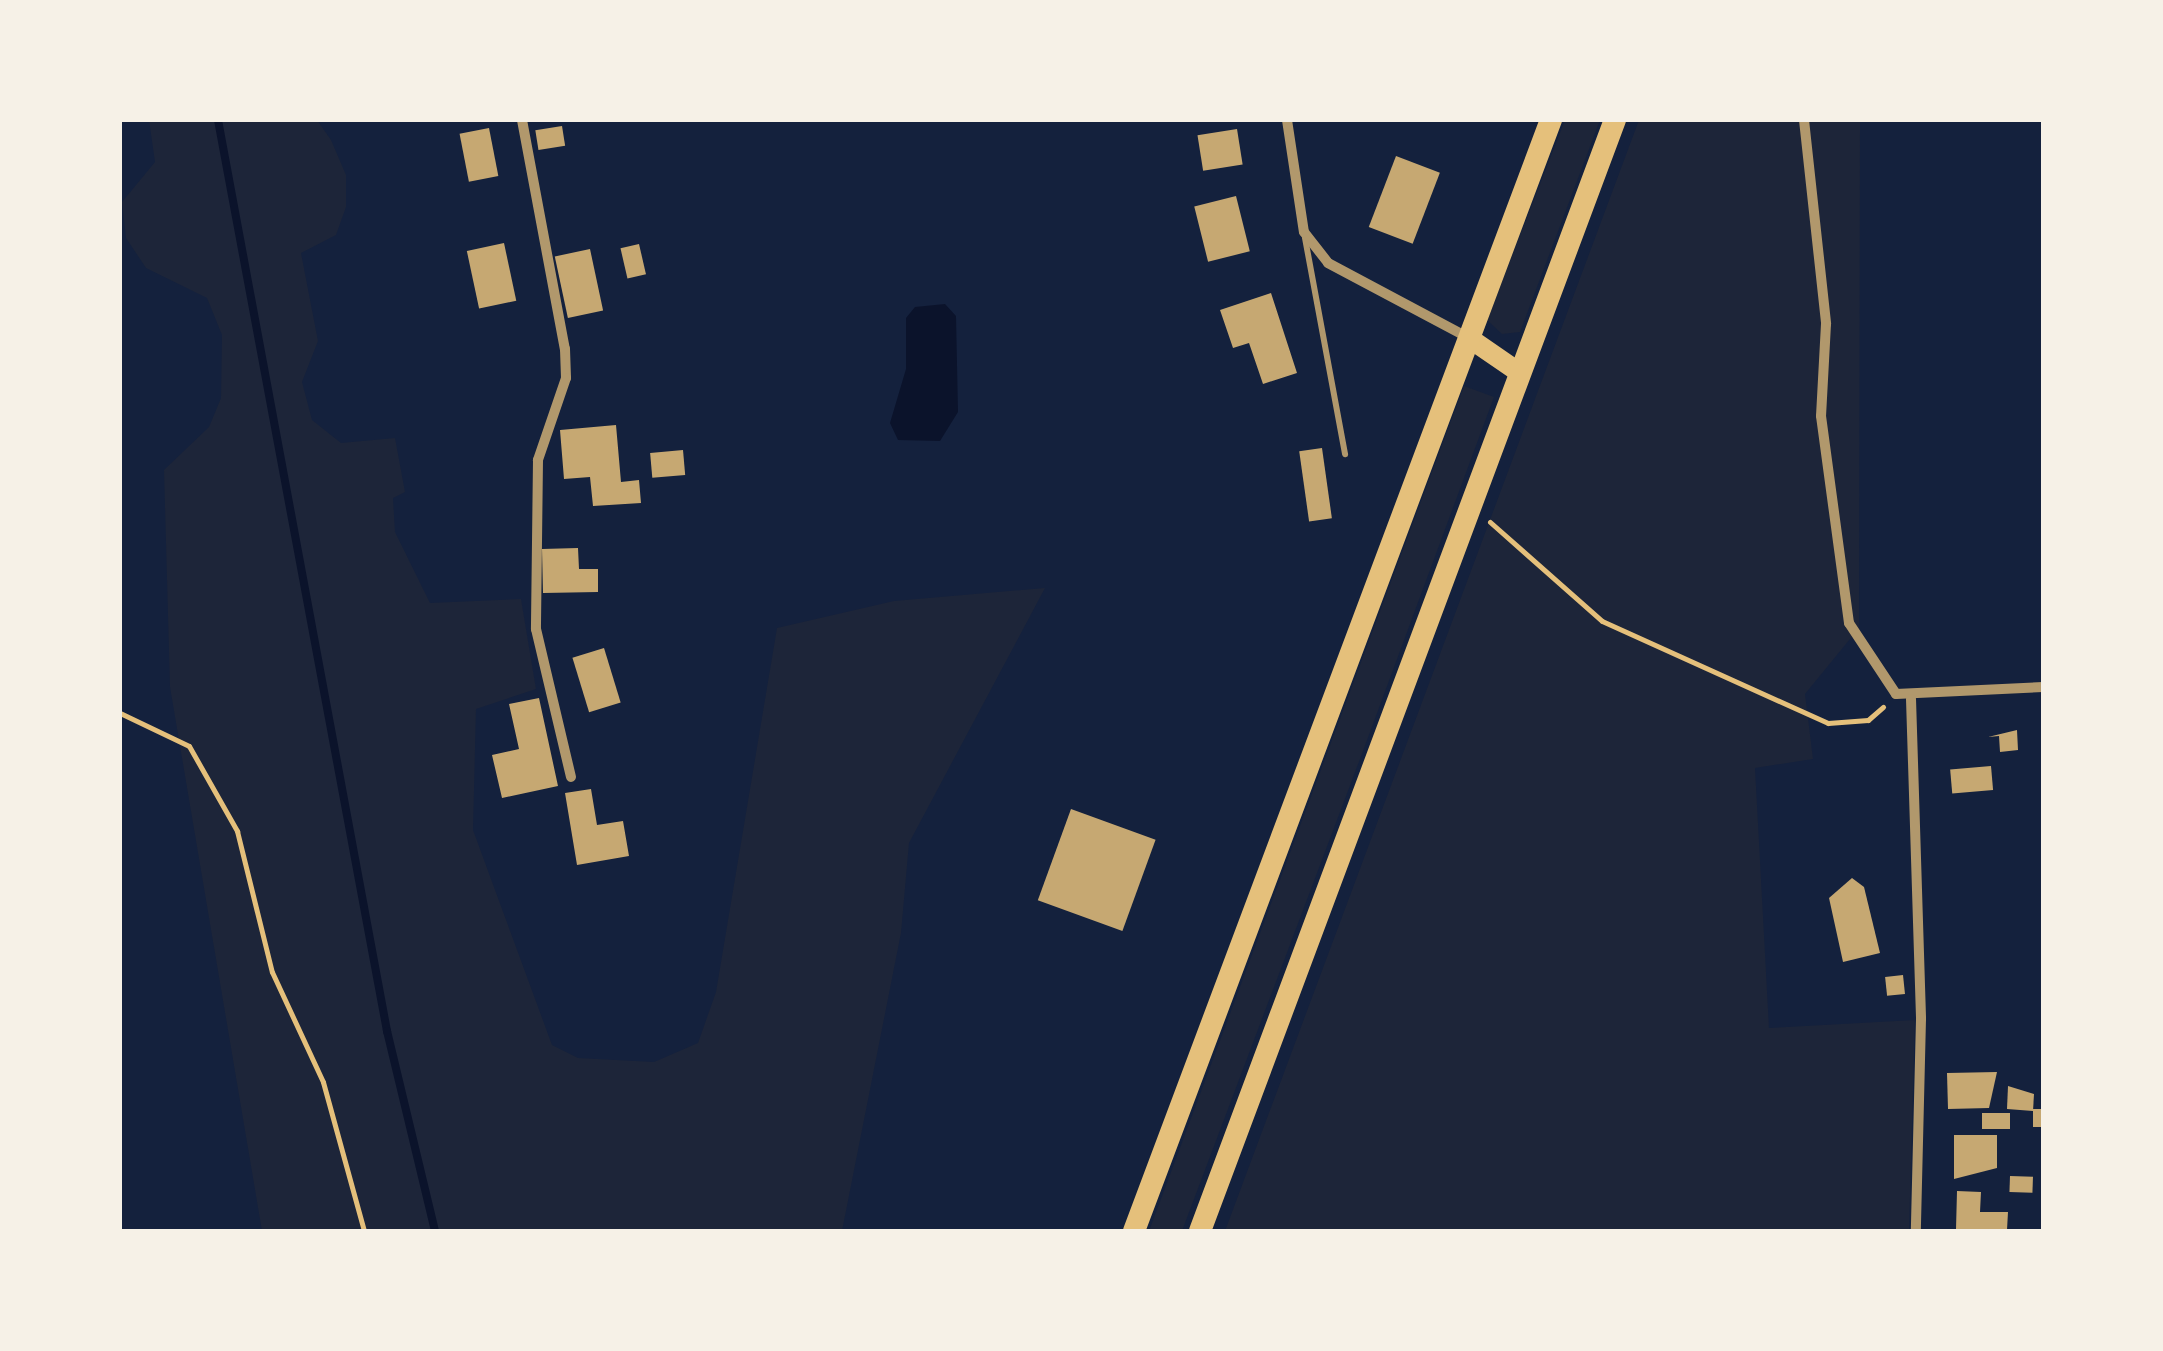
<!DOCTYPE html>
<style>
body{margin:0}
#map{position:relative;width:2163px;height:1351px;overflow:hidden;background:#14213d;font-family:Manrope,sans-serif}
div>[style]{position:absolute}
.green>*{inset:0;background:#1d2539}
.water>*{inset:0;background:#0b132b}
.stream>*{height:8px;margin:-4px;padding:0 4px;transform-origin:4px;border-radius:4px;background:#0b132b}
.building>*{inset:0;background:#c6a872;transform-origin:0 0}
.path>*{height:5px;margin:-2.5px;padding:0 2.5px;transform-origin:2.5px;border-radius:2.5px;background:#e5c07b}
.service>*{height:6px;margin:-3px;padding:0 3px;transform-origin:3px;border-radius:3px;background:#b1986c}
.minor>*{height:10px;margin:-5px;padding:0 5px;transform-origin:5px;border-radius:5px;background:#b1986c}
.secondary>*{height:20px;margin:-10px;padding:0 10px;transform-origin:10px;border-radius:10px;background:#e5c07b}
.primary>*{height:22px;margin:-11px;padding:0 11px;transform-origin:11px;border-radius:11px;background:#e5c07b}
span{translate:-50% -50%;white-space:nowrap;text-align:center;line-height:1.15;-webkit-text-stroke:8px #f6f1e7;paint-order:stroke}
.frame{position:absolute;inset:0;border:122px solid #f6f1e7;pointer-events:none}
</style>
<div id="map">
<div class="green">
<div style="clip-path:polygon(149px 120px,317px 120px,331px 140px,346px 175px,346px 207px,336px 235px,301px 253px,318px 341px,302px 382px,312px 420px,341px 443px,395px 438px,405px 492px,393px 498px,395px 532px,430px 603px,521px 599px,536px 689px,476px 709px,473px 830px,552px 1045px,578px 1058px,654px 1062px,698px 1043px,716px 992px,777px 628px,894px 601px,1045px 588px,909px 843px,901px 933px,842px 1231px,262px 1231px,170px 687px,164px 470px,209px 427px,221px 398px,222px 335px,207px 298px,146px 268px,126px 238px,122px 202px,155px 162px)"></div>
<div style="clip-path:polygon(1565px 120px,1600px 120px,1520px 332px,1502px 334px,1487px 320px)"></div>
<div style="clip-path:polygon(1639px 120px,1860px 120px,1859px 628px,1805px 694px,1813px 759px,1755px 768px,1769px 1028px,1915px 1020px,1909px 1231px,1225px 1231px)"></div>
<div style="clip-path:polygon(1464px 386px,1494px 397px,1363px 751px,1182px 1231px,1149px 1231px)"></div>
</div>
<div class="water">
<div style="clip-path:polygon(945px 304px,956px 316px,958px 412px,940px 441px,898px 440px,890px 423px,906px 369px,906px 318px,915px 307px)"></div>
</div>
<div class="stream">
<div style="left:218px;top:120px;width:927px;rotate:79.49deg"></div>
<div style="left:387px;top:1031px;width:206px;rotate:76.5deg"></div>
</div>
<div class="building">
<div style="left:562px;top:126px;width:20px;height:27px;rotate:81deg"></div>
<div style="left:489px;top:128px;width:49px;height:30px;rotate:79deg"></div>
<div style="left:1237px;top:129px;width:36px;height:40px;rotate:81deg"></div>
<div style="left:1396px;top:156px;width:47px;height:76px;rotate:21deg"></div>
<div style="left:1236px;top:196px;width:57px;height:43px;rotate:76deg"></div>
<div style="left:504px;top:243px;width:59px;height:38px;rotate:78deg"></div>
<div style="left:639px;top:244px;width:31px;height:19px;rotate:77deg"></div>
<div style="left:590px;top:249px;width:63px;height:36px;rotate:78deg"></div>
<div style="clip-path:polygon(1271px 293px,1297px 373px,1263px 384px,1249px 343px,1233px 348px,1220px 310px)"></div>
<div style="clip-path:polygon(616px 425px,621px 482px,639px 480px,641px 503px,593px 506px,590px 477px,564px 479px,560px 430px)"></div>
<div style="left:1322px;top:448px;width:71px;height:23px;rotate:82deg"></div>
<div style="left:683px;top:450px;width:25px;height:33px;rotate:85deg"></div>
<div style="clip-path:polygon(578px 548px,579px 569px,598px 569px,598px 592px,543px 593px,542px 549px)"></div>
<div style="left:604px;top:648px;width:57px;height:33px;rotate:73deg"></div>
<div style="clip-path:polygon(539px 698px,558px 786px,502px 798px,492px 755px,519px 749px,509px 704px)"></div>
<div style="clip-path:polygon(2017px 730px,2018px 750px,2000px 752px,1999px 736px,1988px 737px)"></div>
<div style="left:1991px;top:766px;width:24px;height:41px;rotate:85deg"></div>
<div style="clip-path:polygon(591px 789px,597px 825px,623px 821px,629px 856px,577px 865px,565px 793px)"></div>
<div style="left:1071px;top:809px;width:90px;height:97px;rotate:20deg"></div>
<div style="clip-path:polygon(1852px 878px,1864px 887px,1880px 953px,1843px 962px,1829px 898px)"></div>
<div style="left:1903px;top:975px;width:19px;height:18px;rotate:84deg"></div>
<div style="clip-path:polygon(1997px 1072px,1989px 1108px,1948px 1109px,1947px 1073px)"></div>
<div style="clip-path:polygon(2008px 1086px,2034px 1094px,2033px 1111px,2007px 1109px)"></div>
<div style="left:2033px;top:1109px;width:10px;height:18px"></div>
<div style="left:1982px;top:1113px;width:28px;height:16px"></div>
<div style="clip-path:polygon(1954px 1135px,1997px 1135px,1997px 1168px,1954px 1179px)"></div>
<div style="left:2010px;top:1176px;width:23px;height:16px;rotate:2deg"></div>
<div style="clip-path:polygon(1957px 1191px,1981px 1192px,1980px 1212px,2008px 1212px,2007px 1230px,1956px 1229px)"></div>
</div>
<div class="path">
<div style="left:1490px;top:522px;width:149px;rotate:41.5deg"></div>
<div style="left:1602px;top:621px;width:248px;rotate:24.3deg"></div>
<div style="left:1828px;top:723px;width:40px;rotate:-4.3deg"></div>
<div style="left:1868px;top:720px;width:20px;rotate:-41deg"></div>
<div style="left:120px;top:713px;width:76px;rotate:25.6deg"></div>
<div style="left:189px;top:746px;width:98px;rotate:60.5deg"></div>
<div style="left:237px;top:831px;width:145px;rotate:76.1deg"></div>
<div style="left:272px;top:972px;width:121px;rotate:65.1deg"></div>
<div style="left:323px;top:1082px;width:155px;rotate:74.6deg"></div>
</div>
<div class="service">
<div style="left:1305px;top:238px;width:220px;rotate:79.5deg"></div>
</div>
<div class="minor">
<div style="left:522px;top:120px;width:233px;rotate:79.4deg"></div>
<div style="left:565px;top:349px;width:29px;rotate:88deg"></div>
<div style="left:566px;top:378px;width:87px;rotate:108.9deg"></div>
<div style="left:538px;top:460px;width:169px;rotate:90.7deg"></div>
<div style="left:536px;top:629px;width:152px;rotate:76.7deg"></div>
<div style="left:1287px;top:120px;width:113px;rotate:81.4deg"></div>
<div style="left:1304px;top:232px;width:39px;rotate:52deg"></div>
<div style="left:1328px;top:263px;width:160px;rotate:28deg"></div>
<div style="left:1804px;top:120px;width:205px;rotate:83.8deg"></div>
<div style="left:1826px;top:324px;width:92px;rotate:93.1deg"></div>
<div style="left:1821px;top:416px;width:209px;rotate:82.3deg"></div>
<div style="left:1849px;top:623px;width:85px;rotate:56.5deg"></div>
<div style="left:1896px;top:694px;width:147px;rotate:-2.7deg"></div>
<div style="left:1911px;top:699px;width:320px;rotate:88.2deg"></div>
<div style="left:1921px;top:1019px;width:212px;rotate:91.4deg"></div>
</div>
<div class="secondary">
<div style="left:1469px;top:338px;width:62px;rotate:34.5deg"></div>
</div>
<div class="primary">
<div style="left:1134px;top:1231px;width:1187px;rotate:-69.43deg"></div>
<div style="left:1200px;top:1231px;width:1186px;rotate:-69.52deg"></div>
</div>
<div class="frame"></div>
</div>
